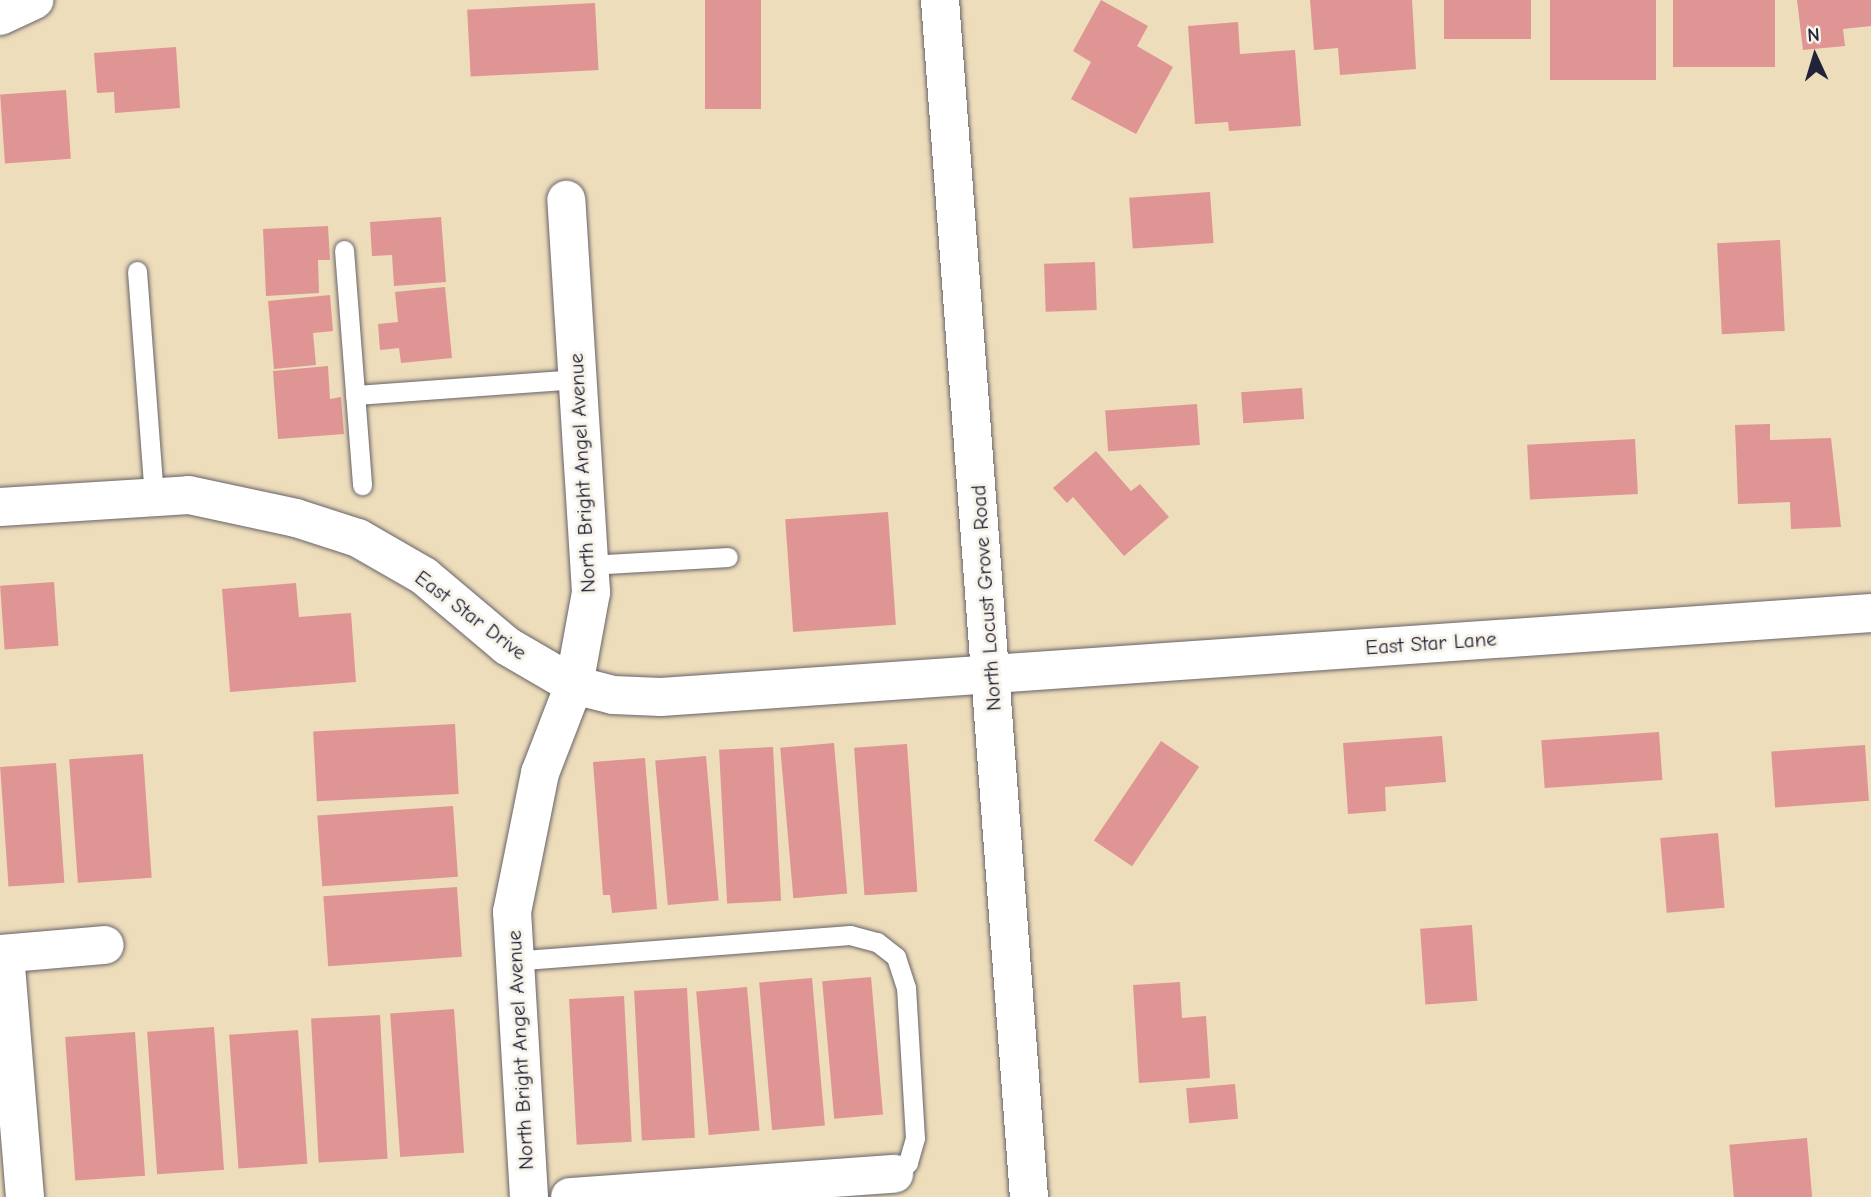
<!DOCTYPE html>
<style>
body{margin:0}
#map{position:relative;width:1871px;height:1197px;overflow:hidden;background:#edddbb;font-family:"Comic Neue",sans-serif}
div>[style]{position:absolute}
.building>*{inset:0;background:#df9593;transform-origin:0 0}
.roads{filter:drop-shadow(0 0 2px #696368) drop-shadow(0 0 2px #696368)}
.service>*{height:19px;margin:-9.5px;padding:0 9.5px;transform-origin:9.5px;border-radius:9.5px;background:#fff}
.minor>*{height:38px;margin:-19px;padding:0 19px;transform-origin:19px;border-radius:19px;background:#fff}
.secondary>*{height:38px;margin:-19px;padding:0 19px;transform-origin:19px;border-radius:19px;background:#fff}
span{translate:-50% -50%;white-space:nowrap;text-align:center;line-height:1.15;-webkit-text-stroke:6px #f7f3e8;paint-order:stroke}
.street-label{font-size:21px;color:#22223b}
.north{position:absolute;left:1780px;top:21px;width:70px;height:70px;-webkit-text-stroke:5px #f7f3e8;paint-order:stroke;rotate:356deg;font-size:19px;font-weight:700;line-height:28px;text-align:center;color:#22223b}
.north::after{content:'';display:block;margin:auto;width:24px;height:32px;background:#22223b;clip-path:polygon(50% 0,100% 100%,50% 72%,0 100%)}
</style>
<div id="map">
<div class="building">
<div style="left:705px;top:0;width:56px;height:109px"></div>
<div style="clip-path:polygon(1101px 0,1148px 26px,1137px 46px,1173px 67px,1136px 134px,1071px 99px,1091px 62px,1073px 51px)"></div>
<div style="clip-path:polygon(1310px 0,1412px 0,1416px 69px,1340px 75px,1338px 48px,1314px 50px)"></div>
<div style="left:1444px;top:0;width:87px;height:39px"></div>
<div style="left:1550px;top:0;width:106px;height:80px"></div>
<div style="left:1673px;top:0;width:102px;height:67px"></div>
<div style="clip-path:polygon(1797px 0,1871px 0,1871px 26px,1843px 29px,1845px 46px,1803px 50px)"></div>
<div style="left:595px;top:3px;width:67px;height:128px;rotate:87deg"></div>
<div style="clip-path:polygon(1238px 22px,1240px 54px,1295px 50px,1301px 126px,1229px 131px,1228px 122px,1195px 124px,1188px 26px)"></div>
<div style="clip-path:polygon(176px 47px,180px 108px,115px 113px,114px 92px,97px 93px,94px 53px)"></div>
<div style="left:66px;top:90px;width:69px;height:66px;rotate:86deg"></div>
<div style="left:1210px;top:192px;width:51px;height:81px;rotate:86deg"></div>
<div style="clip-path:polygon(441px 217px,446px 282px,394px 286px,392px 255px,372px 256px,370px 222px)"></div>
<div style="clip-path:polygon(328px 226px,330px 260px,318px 260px,319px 293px,266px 296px,263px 229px)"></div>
<div style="left:1780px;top:240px;width:91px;height:63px;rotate:87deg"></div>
<div style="left:1095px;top:262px;width:48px;height:51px;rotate:88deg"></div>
<div style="clip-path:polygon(445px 287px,452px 358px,401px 363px,399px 348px,380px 350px,378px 324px,398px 322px,395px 292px)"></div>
<div style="clip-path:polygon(330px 295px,333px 331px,313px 333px,316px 365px,274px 369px,268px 301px)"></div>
<div style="clip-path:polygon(328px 366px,330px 399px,341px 397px,344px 434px,278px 439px,273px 371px)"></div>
<div style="left:1302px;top:388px;width:31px;height:61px;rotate:86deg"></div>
<div style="left:1197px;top:404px;width:41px;height:92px;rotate:86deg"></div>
<div style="clip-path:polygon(1770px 424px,1770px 440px,1831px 438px,1841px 527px,1791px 529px,1790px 502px,1738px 504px,1735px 425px)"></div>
<div style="left:1635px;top:439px;width:55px;height:108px;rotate:87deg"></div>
<div style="clip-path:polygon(1096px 451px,1131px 491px,1140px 484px,1169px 517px,1124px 556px,1073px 497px,1067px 503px,1053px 488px)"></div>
<div style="left:888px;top:512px;width:113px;height:103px;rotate:86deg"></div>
<div style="left:54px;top:582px;width:64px;height:54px;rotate:86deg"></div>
<div style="clip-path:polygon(296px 583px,299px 617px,351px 613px,356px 682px,230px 692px,222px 589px)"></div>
<div style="left:455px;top:724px;width:70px;height:142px;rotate:87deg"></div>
<div style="left:1659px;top:732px;width:48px;height:118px;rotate:86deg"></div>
<div style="clip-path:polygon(1442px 736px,1446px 782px,1385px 787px,1386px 811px,1348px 814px,1343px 743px)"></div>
<div style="left:1161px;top:741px;width:46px;height:120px;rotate:34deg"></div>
<div style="left:834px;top:743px;width:151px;height:54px;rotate:85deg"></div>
<div style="left:907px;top:744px;width:148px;height:53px;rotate:86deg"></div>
<div style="left:1865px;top:745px;width:56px;height:94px;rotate:86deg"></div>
<div style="left:773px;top:747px;width:154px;height:54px;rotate:87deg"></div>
<div style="left:143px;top:754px;width:124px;height:74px;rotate:86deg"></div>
<div style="left:706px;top:756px;width:145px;height:51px;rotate:85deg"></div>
<div style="clip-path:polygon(645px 758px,657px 909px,612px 913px,610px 895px,603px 895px,593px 762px)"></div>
<div style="left:56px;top:763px;width:120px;height:56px;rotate:86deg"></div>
<div style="left:453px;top:806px;width:71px;height:136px;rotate:86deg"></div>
<div style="left:1718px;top:833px;width:75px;height:58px;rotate:85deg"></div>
<div style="left:457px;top:887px;width:70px;height:134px;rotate:86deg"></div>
<div style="left:1472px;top:925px;width:76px;height:52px;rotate:86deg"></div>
<div style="left:871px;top:977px;width:138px;height:49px;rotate:85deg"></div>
<div style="left:812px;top:978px;width:148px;height:53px;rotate:85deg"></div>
<div style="clip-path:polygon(1180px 982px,1182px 1018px,1206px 1016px,1210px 1078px,1139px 1083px,1133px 985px)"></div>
<div style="left:747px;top:987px;width:144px;height:51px;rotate:85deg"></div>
<div style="left:687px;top:988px;width:150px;height:53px;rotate:87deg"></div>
<div style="left:624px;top:996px;width:146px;height:55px;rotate:87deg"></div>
<div style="left:454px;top:1009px;width:144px;height:64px;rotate:86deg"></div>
<div style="left:380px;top:1015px;width:144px;height:69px;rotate:87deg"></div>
<div style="left:214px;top:1027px;width:143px;height:67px;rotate:86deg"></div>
<div style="left:298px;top:1030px;width:134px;height:69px;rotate:86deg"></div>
<div style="left:135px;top:1032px;width:144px;height:70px;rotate:86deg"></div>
<div style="left:1235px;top:1084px;width:35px;height:49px;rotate:85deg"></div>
<div style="left:1807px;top:1138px;width:59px;height:78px;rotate:85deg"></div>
</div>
<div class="roads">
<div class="service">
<div style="left:344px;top:250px;width:236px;rotate:85.6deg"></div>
<div style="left:137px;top:271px;width:226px;rotate:85.7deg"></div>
<div style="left:355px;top:395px;width:224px;rotate:-4.1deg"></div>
<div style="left:589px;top:565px;width:139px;rotate:-3.3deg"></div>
<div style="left:511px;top:961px;width:340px;rotate:-4.4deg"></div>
<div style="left:850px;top:935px;width:28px;rotate:15deg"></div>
<div style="left:877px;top:942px;width:24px;rotate:38deg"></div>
<div style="left:896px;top:957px;width:32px;rotate:72deg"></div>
<div style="left:906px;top:987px;width:151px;rotate:86.6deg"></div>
<div style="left:915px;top:1138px;width:26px;rotate:106deg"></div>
<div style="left:908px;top:1163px;width:18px;rotate:142deg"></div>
</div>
<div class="minor">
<div style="left:0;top:16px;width:38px;rotate:-25deg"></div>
<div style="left:0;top:507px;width:189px;rotate:-3.6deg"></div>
<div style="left:189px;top:495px;width:109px;rotate:12.1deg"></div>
<div style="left:296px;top:518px;width:65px;rotate:17.9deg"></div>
<div style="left:358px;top:538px;width:76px;rotate:29.9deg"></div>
<div style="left:424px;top:576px;width:109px;rotate:40.1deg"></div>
<div style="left:507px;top:646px;width:78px;rotate:30.2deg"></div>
<div style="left:574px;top:685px;width:40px;rotate:14.4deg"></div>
<div style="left:613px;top:695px;width:48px;rotate:2.4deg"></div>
<div style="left:661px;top:697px;width:1213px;rotate:-3.97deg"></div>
<div style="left:0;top:954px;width:105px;rotate:-4.9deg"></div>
<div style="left:5px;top:954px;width:244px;rotate:85.3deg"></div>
<div style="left:529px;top:1197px;width:286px;rotate:-93.4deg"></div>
<div style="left:512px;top:912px;width:142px;rotate:-78.6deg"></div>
<div style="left:540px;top:773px;width:94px;rotate:-68.9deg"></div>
<div style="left:574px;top:685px;width:95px;rotate:-79.6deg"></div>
<div style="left:591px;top:592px;width:393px;rotate:-93.6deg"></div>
<div style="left:570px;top:1197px;width:325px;rotate:-4.1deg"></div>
</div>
<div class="secondary">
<div style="left:940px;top:0;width:1200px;rotate:85.75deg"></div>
</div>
</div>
<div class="street-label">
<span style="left:582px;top:473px;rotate:-93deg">North Bright Angel Avenue</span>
<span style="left:986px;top:598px;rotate:-94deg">North Locust Grove Road</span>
<span style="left:471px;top:615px;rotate:37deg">East Star Drive</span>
<span style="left:1431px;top:643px;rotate:-4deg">East Star Lane</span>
<span style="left:520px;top:1050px;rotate:-93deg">North Bright Angel Avenue</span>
</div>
<div class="north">N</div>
</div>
